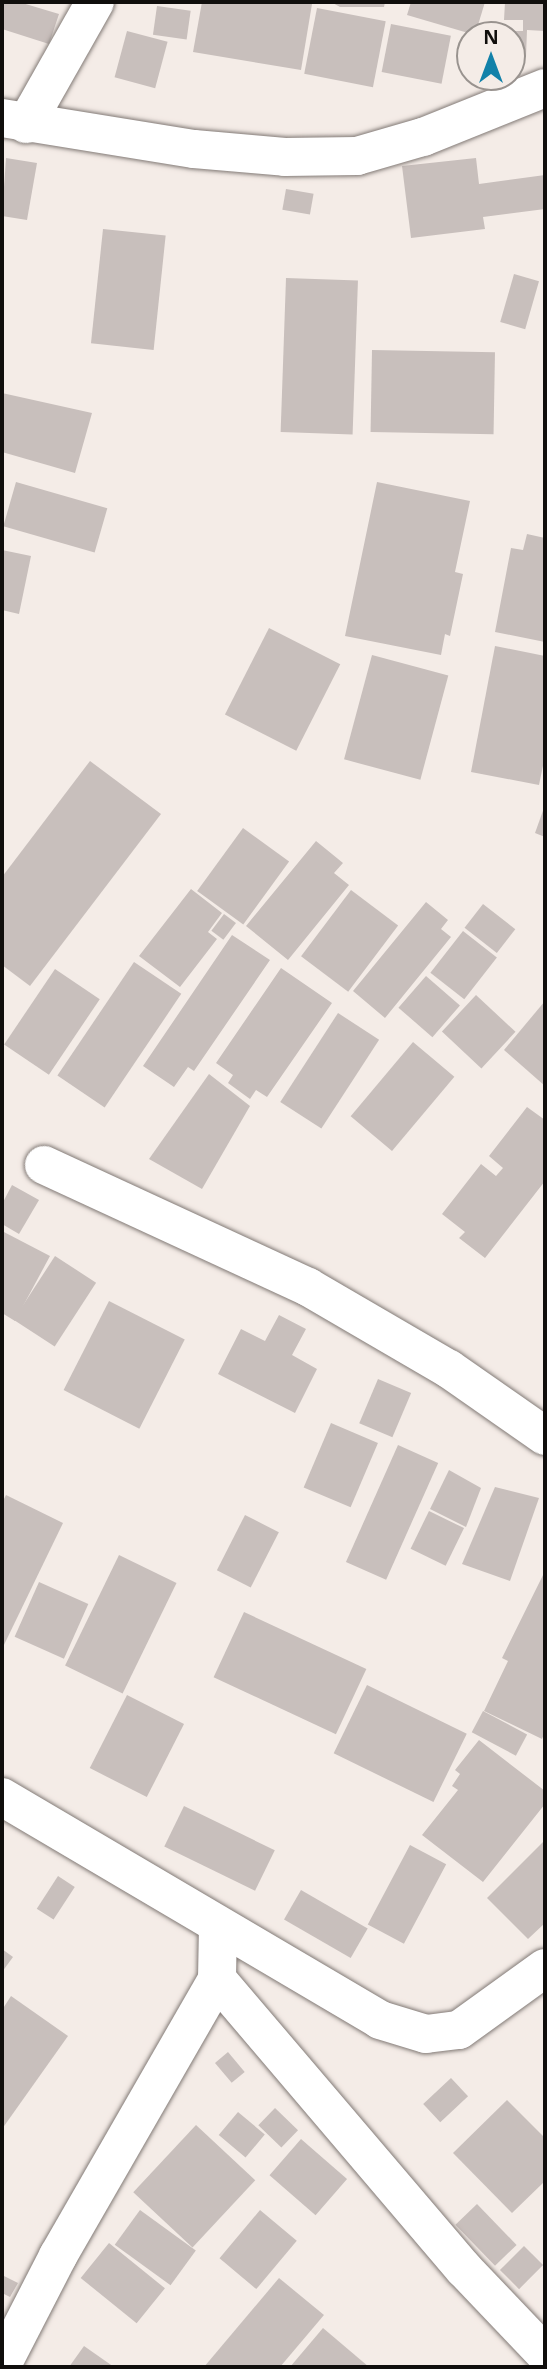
<!DOCTYPE html>
<style>
body{margin:0}
#map{position:relative;width:547px;height:2369px;overflow:hidden;background:#f4ece7;font-family:"Noto Sans",sans-serif}
div>[style]{position:absolute}
.building>*{inset:0;background:#c8bfbc;transform-origin:0 0}
.roads{filter:drop-shadow(0 0 2px #827a76) drop-shadow(0 0 2px #827a76)}
.minor>*{height:38px;margin:-19px;padding:0 19px;transform-origin:19px;border-radius:19px;background:#fff}
span{translate:-50% -50%;white-space:nowrap;text-align:center;line-height:1.15;-webkit-text-stroke:5px #f4ece7;paint-order:stroke}
.frame{position:absolute;inset:0;border:4px solid #100e0c;pointer-events:none}
.north{position:absolute;left:456px;top:21px;width:70px;height:70px;box-sizing:border-box;background:#f4ece7;border:2px solid #99938f;border-radius:50%;rotate:0deg;font-size:19px;font-weight:700;line-height:28px;text-align:center;color:#100e0c}
.north::after{content:'';display:block;margin:auto;width:24px;height:32px;background:#1281a9;clip-path:polygon(50% 0,100% 100%,50% 72%,0 100%)}
</style>
<div id="map">
<div class="building">
<div style="clip-path:polygon(2px 2px,19px 2px,59px 14px,49px 44px,2px 29px)"></div>
<div style="clip-path:polygon(202px 2px,312px 4px,301px 70px,193px 52px)"></div>
<div style="clip-path:polygon(331px 2px,385px 2px,384px 7px,340px 7px)"></div>
<div style="clip-path:polygon(411px 2px,485px 2px,475px 35px,407px 15px)"></div>
<div style="clip-path:polygon(505px 2px,545px 2px,545px 31px,527px 30px,526px 57px,512px 57px,512px 35px,503px 35px,503px 31px,523px 31px,523px 20px,504px 20px)"></div>
<div style="left:157px;top:6px;width:34px;height:29px;rotate:8deg"></div>
<div style="left:317px;top:8px;width:70px;height:67px;rotate:11deg"></div>
<div style="left:391px;top:24px;width:61px;height:49px;rotate:11deg"></div>
<div style="left:127px;top:31px;width:42px;height:48px;rotate:15deg"></div>
<div style="clip-path:polygon(6px 158px,37px 163px,27px 220px,2px 216px)"></div>
<div style="clip-path:polygon(476px 158px,479px 184px,545px 175px,545px 209px,483px 217px,485px 229px,411px 238px,402px 166px)"></div>
<div style="left:286px;top:189px;width:28px;height:21px;rotate:10deg"></div>
<div style="left:103px;top:229px;width:63px;height:115px;rotate:6deg"></div>
<div style="left:514px;top:274px;width:26px;height:50px;rotate:16deg"></div>
<div style="left:286px;top:278px;width:72px;height:154px;rotate:2deg"></div>
<div style="left:372px;top:350px;width:123px;height:82px;rotate:1deg"></div>
<div style="clip-path:polygon(2px 393px,92px 413px,75px 473px,2px 452px)"></div>
<div style="left:16px;top:482px;width:95px;height:46px;rotate:16deg"></div>
<div style="clip-path:polygon(377px 482px,470px 501px,455px 572px,463px 574px,450px 636px,445px 634px,441px 655px,345px 636px)"></div>
<div style="clip-path:polygon(527px 534px,545px 538px,545px 642px,495px 632px,511px 548px,523px 550px)"></div>
<div style="clip-path:polygon(2px 550px,31px 556px,19px 614px,2px 610px)"></div>
<div style="left:269px;top:628px;width:80px;height:97px;rotate:27deg"></div>
<div style="clip-path:polygon(495px 646px,545px 656px,545px 756px,539px 785px,471px 772px)"></div>
<div style="left:372px;top:655px;width:79px;height:108px;rotate:15deg"></div>
<div style="clip-path:polygon(90px 761px,161px 814px,30px 986px,2px 965px,2px 877px)"></div>
<div style="clip-path:polygon(545px 805px,545px 837px,535px 833px)"></div>
<div style="left:243px;top:828px;width:57px;height:78px;rotate:36deg"></div>
<div style="clip-path:polygon(316px 841px,343px 863px,334px 873px,349px 885px,288px 960px,246px 926px)"></div>
<div style="clip-path:polygon(191px 889px,222px 913px,208px 932px,217px 939px,180px 987px,139px 956px)"></div>
<div style="left:351px;top:890px;width:59px;height:83px;rotate:37deg"></div>
<div style="clip-path:polygon(426px 902px,448px 920px,441px 929px,451px 937px,385px 1018px,353px 991px)"></div>
<div style="left:483px;top:904px;width:41px;height:30px;rotate:38deg"></div>
<div style="left:224px;top:914px;width:15px;height:21px;rotate:37deg"></div>
<div style="left:463px;top:931px;width:43px;height:53px;rotate:38deg"></div>
<div style="clip-path:polygon(232px 935px,270px 960px,194px 1071px,188px 1067px,174px 1087px,143px 1066px)"></div>
<div style="left:134px;top:962px;width:57px;height:137px;rotate:34deg"></div>
<div style="clip-path:polygon(281px 968px,332px 1003px,267px 1097px,256px 1090px,250px 1099px,228px 1083px,233px 1075px,216px 1063px)"></div>
<div style="left:55px;top:969px;width:54px;height:91px;rotate:34deg"></div>
<div style="left:426px;top:976px;width:45px;height:42px;rotate:41deg"></div>
<div style="left:476px;top:995px;width:54px;height:50px;rotate:43deg"></div>
<div style="clip-path:polygon(545px 1001px,545px 1086px,504px 1050px)"></div>
<div style="left:338px;top:1013px;width:49px;height:106px;rotate:33deg"></div>
<div style="left:413px;top:1042px;width:54px;height:97px;rotate:40deg"></div>
<div style="clip-path:polygon(209px 1074px,250px 1106px,202px 1189px,149px 1159px)"></div>
<div style="clip-path:polygon(527px 1107px,545px 1120px,545px 1181px,485px 1258px,459px 1238px,465px 1232px,442px 1214px,481px 1164px,496px 1176px,503px 1168px,489px 1156px)"></div>
<div style="clip-path:polygon(12px 1185px,39px 1200px,19px 1234px,2px 1224px,2px 1204px)"></div>
<div style="clip-path:polygon(2px 1231px,50px 1256px,15px 1321px,2px 1313px)"></div>
<div style="left:55px;top:1256px;width:49px;height:76px;rotate:33deg"></div>
<div style="left:109px;top:1301px;width:85px;height:100px;rotate:27deg"></div>
<div style="clip-path:polygon(279px 1315px,306px 1329px,292px 1355px,317px 1369px,295px 1413px,218px 1374px,241px 1329px,265px 1341px)"></div>
<div style="left:378px;top:1379px;width:36px;height:48px;rotate:23deg"></div>
<div style="left:331px;top:1423px;width:51px;height:70px;rotate:23deg"></div>
<div style="left:398px;top:1445px;width:44px;height:128px;rotate:24deg"></div>
<div style="clip-path:polygon(449px 1470px,481px 1488px,466px 1527px,430px 1509px)"></div>
<div style="clip-path:polygon(495px 1487px,539px 1498px,510px 1581px,462px 1564px)"></div>
<div style="clip-path:polygon(6px 1495px,63px 1523px,2px 1649px,2px 1503px)"></div>
<div style="left:429px;top:1511px;width:39px;height:42px;rotate:26deg"></div>
<div style="left:245px;top:1515px;width:38px;height:62px;rotate:27deg"></div>
<div style="left:119px;top:1555px;width:64px;height:123px;rotate:26deg"></div>
<div style="clip-path:polygon(545px 1571px,545px 1732px,542px 1739px,484px 1711px,508px 1661px,502px 1658px)"></div>
<div style="left:39px;top:1582px;width:54px;height:60px;rotate:24deg"></div>
<div style="left:244px;top:1612px;width:135px;height:72px;rotate:25deg"></div>
<div style="left:367px;top:1685px;width:111px;height:76px;rotate:26deg"></div>
<div style="left:127px;top:1695px;width:64px;height:82px;rotate:27deg"></div>
<div style="left:483px;top:1711px;width:50px;height:24px;rotate:28deg"></div>
<div style="clip-path:polygon(479px 1740px,545px 1791px,545px 1804px,483px 1882px,422px 1835px,458px 1790px,452px 1786px,460px 1774px,455px 1770px)"></div>
<div style="left:184px;top:1806px;width:101px;height:45px;rotate:26deg"></div>
<div style="clip-path:polygon(545px 1840px,545px 1923px,528px 1939px,487px 1898px)"></div>
<div style="left:410px;top:1845px;width:41px;height:90px;rotate:28deg"></div>
<div style="left:58px;top:1876px;width:20px;height:39px;rotate:33deg"></div>
<div style="left:301px;top:1890px;width:77px;height:34px;rotate:30deg"></div>
<div style="clip-path:polygon(2px 1949px,13px 1957px,2px 1972px)"></div>
<div style="clip-path:polygon(11px 1996px,68px 2036px,2px 2129px,2px 2010px)"></div>
<div style="left:228px;top:2052px;width:26px;height:17px;rotate:50deg"></div>
<div style="left:451px;top:2078px;width:25px;height:38px;rotate:47deg"></div>
<div style="clip-path:polygon(507px 2100px,545px 2138px,545px 2181px,512px 2213px,453px 2153px)"></div>
<div style="left:275px;top:2108px;width:32px;height:24px;rotate:44deg"></div>
<div style="left:238px;top:2112px;width:35px;height:30px;rotate:40deg"></div>
<div style="left:196px;top:2125px;width:81px;height:92px;rotate:43deg"></div>
<div style="left:301px;top:2139px;width:61px;height:48px;rotate:41deg"></div>
<div style="left:477px;top:2204px;width:57px;height:30px;rotate:46deg"></div>
<div style="left:140px;top:2210px;width:69px;height:43px;rotate:36deg"></div>
<div style="left:260px;top:2210px;width:48px;height:63px;rotate:40deg"></div>
<div style="left:109px;top:2243px;width:72px;height:45px;rotate:39deg"></div>
<div style="left:524px;top:2246px;width:27px;height:34px;rotate:45deg"></div>
<div style="clip-path:polygon(2px 2275px,18px 2283px,10px 2297px,2px 2293px)"></div>
<div style="clip-path:polygon(279px 2278px,324px 2315px,280px 2367px,204px 2367px)"></div>
<div style="clip-path:polygon(323px 2328px,369px 2367px,290px 2367px)"></div>
<div style="clip-path:polygon(84px 2346px,114px 2367px,69px 2367px)"></div>
</div>
<div class="roads">
<div class="minor">
<div style="left:2px;top:118px;width:194px;rotate:9.2deg"></div>
<div style="left:194px;top:149px;width:91px;rotate:5deg"></div>
<div style="left:285px;top:157px;width:72px;rotate:-0.8deg"></div>
<div style="left:357px;top:156px;width:69px;rotate:-16.1deg"></div>
<div style="left:423px;top:137px;width:131px;rotate:-21.9deg"></div>
<div style="left:26px;top:124px;width:140px;rotate:-60.5deg"></div>
<div style="left:44px;top:1165px;width:291px;rotate:24.8deg"></div>
<div style="left:308px;top:1287px;width:163px;rotate:30.2deg"></div>
<div style="left:449px;top:1369px;width:117px;rotate:34.9deg"></div>
<div style="left:2px;top:1797px;width:439px;rotate:30.5deg"></div>
<div style="left:380px;top:2020px;width:48px;rotate:16.9deg"></div>
<div style="left:426px;top:2034px;width:33px;rotate:-7deg"></div>
<div style="left:459px;top:2030px;width:106px;rotate:-35.8deg"></div>
<div style="left:218px;top:1926px;width:53px;rotate:91.1deg"></div>
<div style="left:217px;top:1979px;width:381px;rotate:49.6deg"></div>
<div style="left:464px;top:2269px;width:117px;rotate:46.4deg"></div>
<div style="left:2px;top:2365px;width:123px;rotate:-62.8deg"></div>
<div style="left:58px;top:2256px;width:319px;rotate:-60.1deg"></div>
</div>
</div>
<div class="frame"></div>
<div class="north">N</div>
</div>
